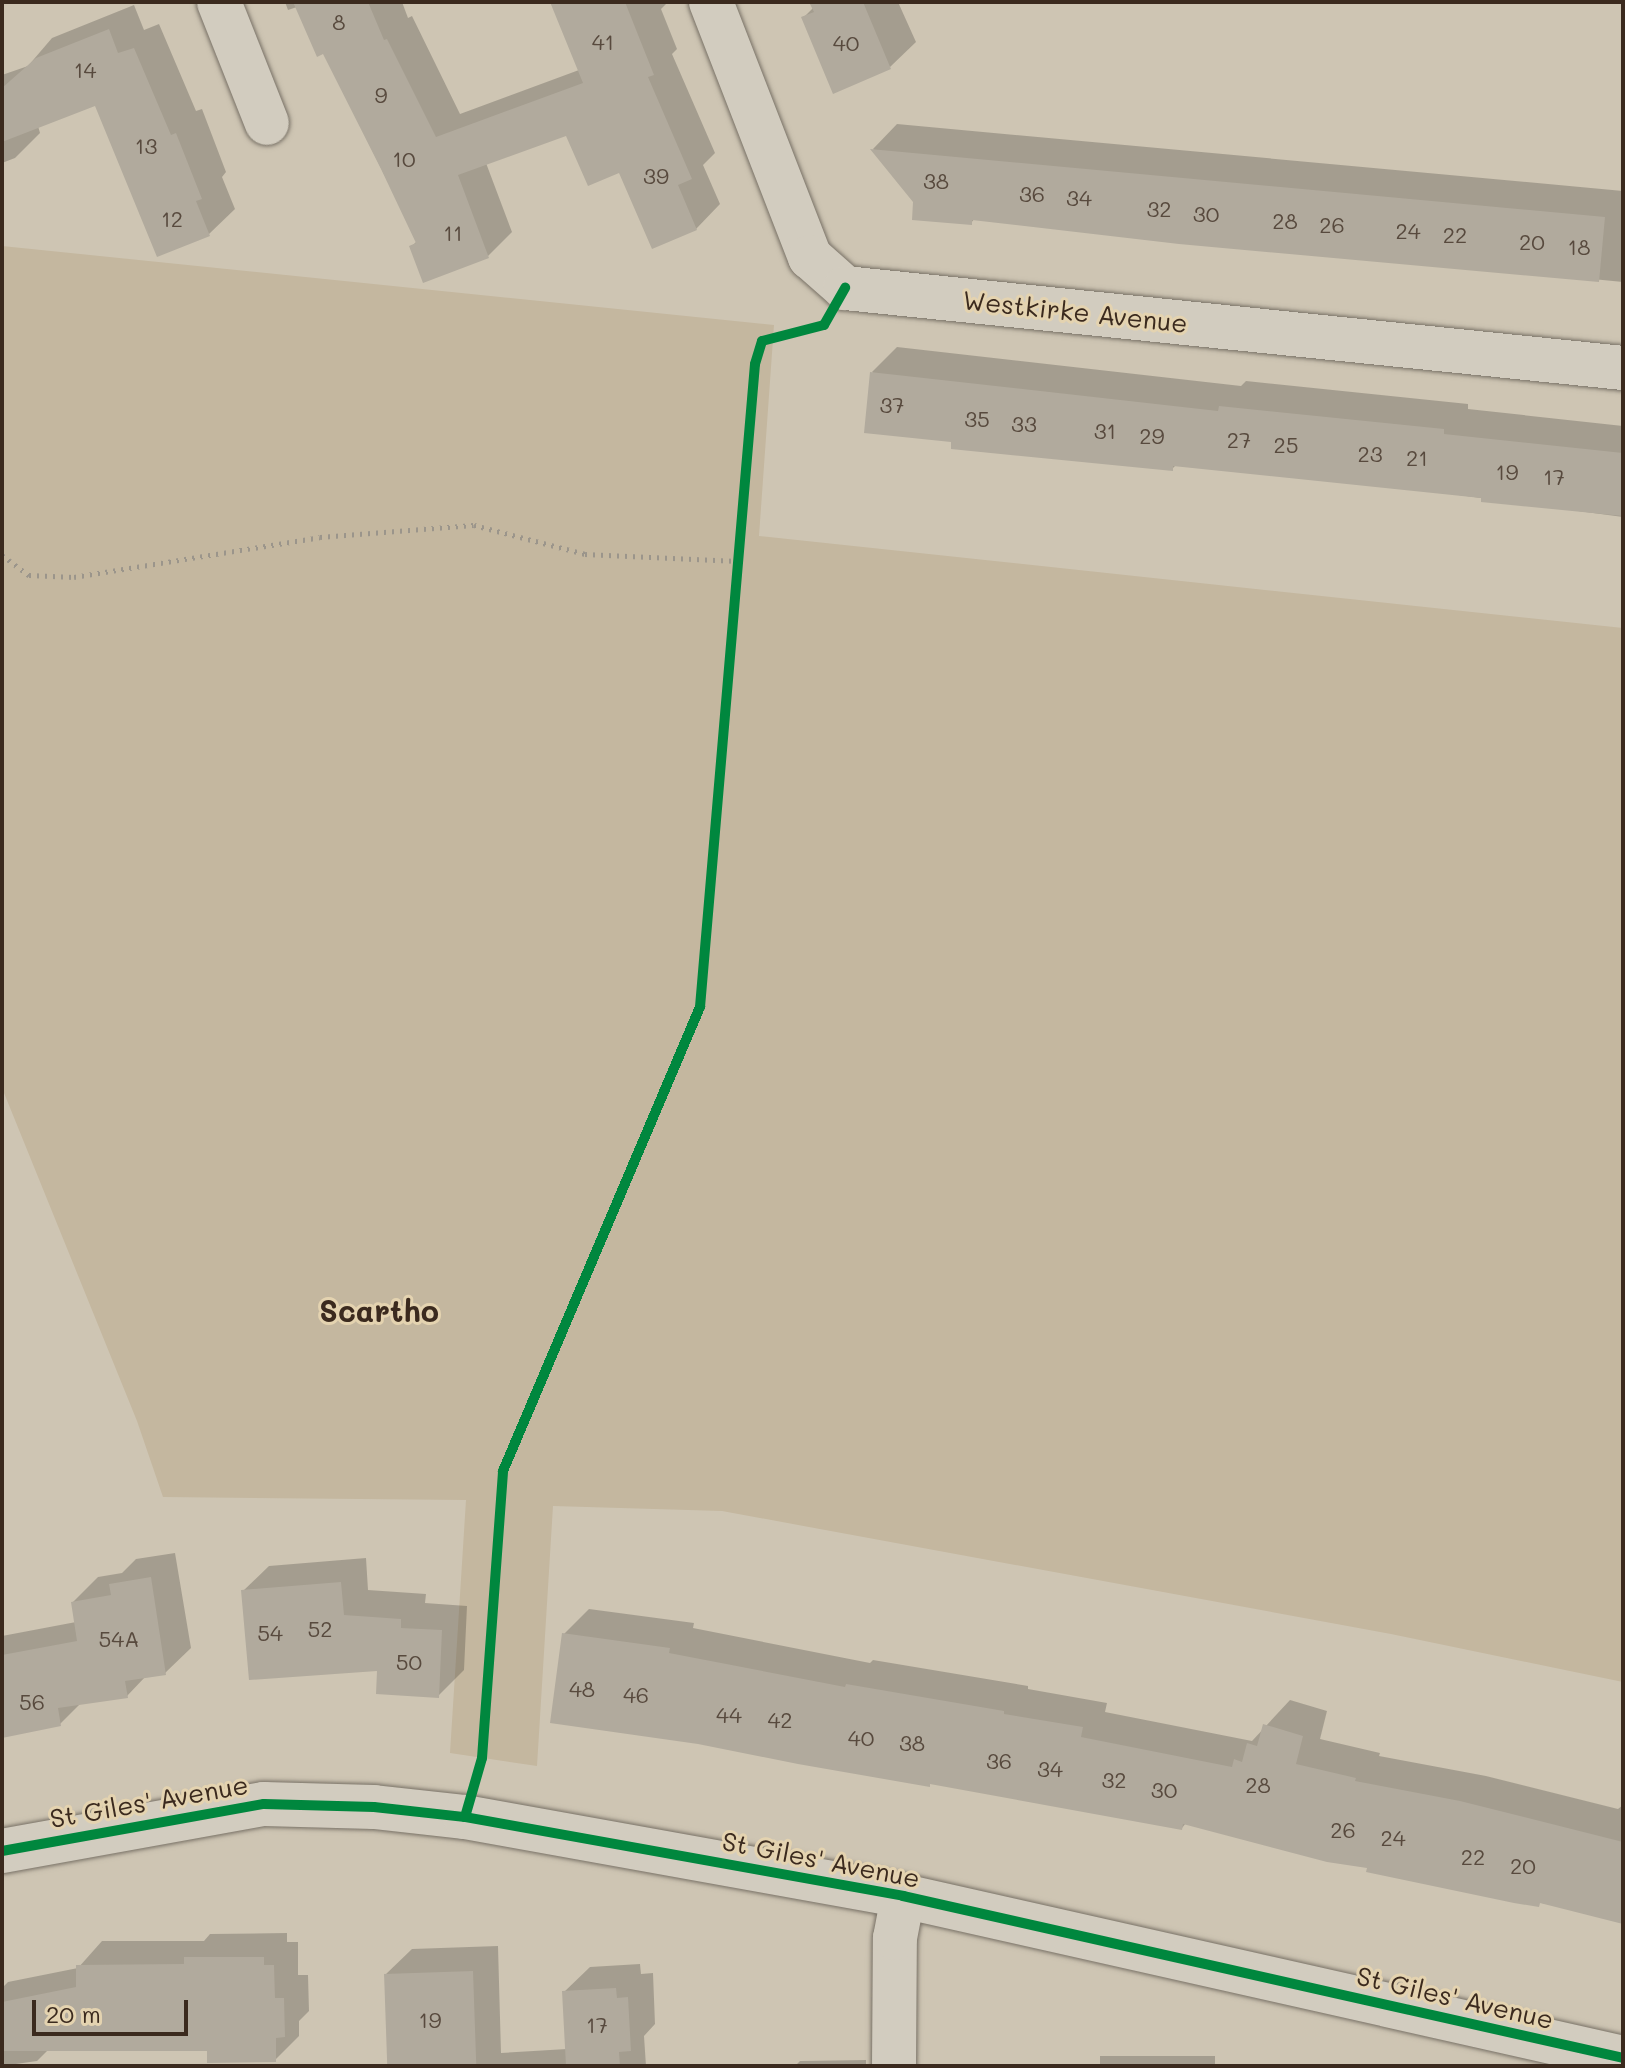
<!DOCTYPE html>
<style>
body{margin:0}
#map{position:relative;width:1625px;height:2068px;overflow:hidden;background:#cec5b3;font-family:Mali,sans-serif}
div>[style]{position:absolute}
.green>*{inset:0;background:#c4b79f}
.shadow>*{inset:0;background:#0003;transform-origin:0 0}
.building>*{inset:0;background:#b1aa9d;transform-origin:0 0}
.path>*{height:5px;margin-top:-2.5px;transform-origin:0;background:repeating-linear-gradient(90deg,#9b958b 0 2px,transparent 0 8px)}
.roads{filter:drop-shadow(0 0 2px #787166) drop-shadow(0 0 2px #787166)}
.minor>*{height:44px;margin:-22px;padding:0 22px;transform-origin:22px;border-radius:22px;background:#d2ccbf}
.cycleway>*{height:10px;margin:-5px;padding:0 5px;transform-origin:5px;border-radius:5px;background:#00873e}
span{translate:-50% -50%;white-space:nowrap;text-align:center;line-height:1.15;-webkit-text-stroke:6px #e4d3b0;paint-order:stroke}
.number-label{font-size:22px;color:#584a3e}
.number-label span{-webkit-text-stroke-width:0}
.street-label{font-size:26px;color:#3b2a1e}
.quarter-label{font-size:30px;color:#3b2a1e;font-weight:700}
.frame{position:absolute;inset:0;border:4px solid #3b2a1e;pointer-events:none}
.scale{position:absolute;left:32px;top:2000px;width:156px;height:36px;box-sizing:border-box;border:4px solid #3b2a1e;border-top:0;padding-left:10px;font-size:24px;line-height:28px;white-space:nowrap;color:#3b2a1e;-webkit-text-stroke:6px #e4d3b0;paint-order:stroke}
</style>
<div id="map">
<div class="green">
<div style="clip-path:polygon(2px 246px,774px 325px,759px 536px,1623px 628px,1623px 1682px,1391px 1634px,722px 1511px,553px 1506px,537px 1766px,450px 1753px,466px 1500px,163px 1497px,137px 1421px,2px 1088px)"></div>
</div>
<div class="shadow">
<div style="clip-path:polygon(285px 2px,402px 2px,408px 18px,412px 16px,460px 114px,579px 70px,552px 2px,668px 2px,661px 9px,677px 49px,672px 54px,715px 153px,703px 165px,720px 204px,696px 229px,568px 134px,486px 163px,512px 232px,488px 256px,412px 246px,417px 241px,324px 52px,297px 7px,288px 10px)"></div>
<div style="clip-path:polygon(812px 2px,898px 2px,916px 42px,890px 67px,803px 18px,814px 7px)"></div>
<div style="clip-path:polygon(134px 5px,144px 30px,159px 24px,196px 111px,202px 109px,226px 172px,222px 177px,235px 209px,209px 234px,158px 255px,97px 104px,38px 126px,40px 133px,15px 158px,2px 163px,2px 75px,28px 66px,52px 38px)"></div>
<div style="clip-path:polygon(897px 124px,1623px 191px,1623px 282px,975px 218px,971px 223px,915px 202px,873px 149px)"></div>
<div style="clip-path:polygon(897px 347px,1241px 386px,1246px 381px,1468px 404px,1468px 409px,1623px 426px,1623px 517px,1391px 486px,1177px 464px,1172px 469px,953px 440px,872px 372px)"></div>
<div style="clip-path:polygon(175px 1553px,191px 1648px,165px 1673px,146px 1676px,127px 1696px,82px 1702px,60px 1724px,2px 1735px,2px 1636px,76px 1622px,73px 1602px,98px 1577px,122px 1573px,136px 1559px)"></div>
<div style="clip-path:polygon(366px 1558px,368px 1590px,426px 1594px,425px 1603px,467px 1606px,464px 1670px,438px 1696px,379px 1669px,243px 1591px,269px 1566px)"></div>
<div style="clip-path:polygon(589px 1609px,694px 1623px,693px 1628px,870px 1663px,873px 1660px,1028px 1686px,1028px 1689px,1107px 1703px,1105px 1712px,1252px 1741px,1290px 1700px,1327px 1711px,1320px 1739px,1380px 1753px,1379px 1756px,1486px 1776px,1618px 1809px,1623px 1805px,1623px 1920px,1369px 1867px,1186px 1823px,1182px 1828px,564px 1634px)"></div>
<div style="clip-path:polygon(287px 1933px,287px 1942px,298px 1942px,298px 1975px,308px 1975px,309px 2011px,299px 2021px,299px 2036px,275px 2060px,209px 2049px,49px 2049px,37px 2061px,2px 2066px,2px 1988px,8px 1982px,78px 1968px,102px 1941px,204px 1941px,210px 1934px)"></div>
<div style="clip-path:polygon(498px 1946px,501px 2053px,567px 2049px,564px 1992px,590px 1967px,640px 1964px,641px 1974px,653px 1973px,655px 2024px,644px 2036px,646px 2066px,389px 2066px,386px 1974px,412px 1949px)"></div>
<div style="left:1100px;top:2056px;width:115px;height:14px"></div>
<div style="clip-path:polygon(866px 2060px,866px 2065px,973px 2066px,795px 2066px,800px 2061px)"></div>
</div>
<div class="building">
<div style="clip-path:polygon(293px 2px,368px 2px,384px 40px,387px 39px,436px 137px,583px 83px,550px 2px,625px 2px,654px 75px,648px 77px,692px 179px,678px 185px,697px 230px,652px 249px,619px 173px,588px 186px,566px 136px,458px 175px,489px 258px,423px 283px,409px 246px,416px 243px,381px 169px,323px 54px,317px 57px)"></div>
<div style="clip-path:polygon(809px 2px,863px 2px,891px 69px,833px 94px,801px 17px,814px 12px)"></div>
<div style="clip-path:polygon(109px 29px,118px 53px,134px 48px,171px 135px,176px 133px,202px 199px,196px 201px,210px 236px,157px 257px,95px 106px,2px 142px,2px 88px,36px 58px)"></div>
<div style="clip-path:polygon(870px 149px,1605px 217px,1599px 282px,1179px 244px,972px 220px,972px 225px,912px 220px,913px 202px)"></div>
<div style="clip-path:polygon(870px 372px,1218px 411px,1219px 406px,1444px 429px,1444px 434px,1623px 453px,1623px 516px,1481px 502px,1481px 498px,1173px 466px,1173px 471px,951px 449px,951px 442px,864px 433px)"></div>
<div style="clip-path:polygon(151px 1577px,166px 1675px,125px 1681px,128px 1698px,58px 1708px,61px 1726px,2px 1738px,2px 1655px,77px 1641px,71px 1602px,111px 1595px,109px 1584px)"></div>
<div style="clip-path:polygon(341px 1582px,344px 1615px,401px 1619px,401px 1628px,442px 1630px,439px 1698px,376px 1694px,377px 1671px,249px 1680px,241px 1590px)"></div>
<div style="clip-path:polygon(562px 1633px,670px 1648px,669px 1653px,845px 1687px,846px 1684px,1004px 1711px,1004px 1714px,1083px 1727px,1081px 1737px,1232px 1767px,1234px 1759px,1242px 1762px,1247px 1743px,1257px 1746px,1263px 1724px,1303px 1736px,1296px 1764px,1356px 1778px,1355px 1781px,1460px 1801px,1623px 1842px,1623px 1924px,1540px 1903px,1539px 1907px,1514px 1903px,1366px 1872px,1367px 1868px,1327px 1862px,1183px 1824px,1182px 1830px,930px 1784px,930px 1787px,798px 1764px,698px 1744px,550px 1723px)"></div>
<div style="clip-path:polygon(184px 1957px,264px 1957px,264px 1965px,274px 1965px,275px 1998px,284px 1998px,285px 2037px,276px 2038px,276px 2062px,207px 2063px,207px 2051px,2px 2051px,2px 2002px,76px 1987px,76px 1965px,184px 1964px)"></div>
<div style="left:473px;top:1971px;width:95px;height:89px;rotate:88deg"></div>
<div style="clip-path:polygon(616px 1988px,617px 1998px,628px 1997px,631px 2051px,619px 2052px,620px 2066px,566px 2066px,562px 1991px)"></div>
</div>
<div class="path">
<div style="left:2px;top:555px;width:34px;rotate:37deg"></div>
<div style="left:29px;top:575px;width:45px;rotate:2.5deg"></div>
<div style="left:74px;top:577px;width:249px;rotate:-9.2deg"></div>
<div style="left:320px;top:537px;width:154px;rotate:-4.5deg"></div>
<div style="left:474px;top:525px;width:115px;rotate:14.6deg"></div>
<div style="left:585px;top:554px;width:153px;rotate:2.6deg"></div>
</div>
<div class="roads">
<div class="minor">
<div style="left:219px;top:2px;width:130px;rotate:68.4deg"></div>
<div style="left:711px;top:2px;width:274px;rotate:68.8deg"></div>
<div style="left:810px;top:257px;width:47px;rotate:41.5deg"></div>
<div style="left:845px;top:288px;width:782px;rotate:5.87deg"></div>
<div style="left:2px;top:1851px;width:266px;rotate:-10.2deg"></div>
<div style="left:264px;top:1804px;width:110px;rotate:1.6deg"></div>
<div style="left:374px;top:1807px;width:92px;rotate:6.3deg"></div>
<div style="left:465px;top:1817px;width:445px;rotate:10.2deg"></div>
<div style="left:903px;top:1896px;width:738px;rotate:12.68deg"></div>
<div style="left:894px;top:2066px;width:128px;rotate:-89.6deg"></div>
<div style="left:895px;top:1938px;width:43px;rotate:-79.2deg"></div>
</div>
</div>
<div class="cycleway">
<div style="left:465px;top:1817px;width:61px;rotate:-73.9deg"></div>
<div style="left:482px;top:1758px;width:288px;rotate:-85.8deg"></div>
<div style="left:503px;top:1471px;width:504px;rotate:-67deg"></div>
<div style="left:700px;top:1007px;width:645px;rotate:-85.11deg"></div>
<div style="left:755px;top:364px;width:24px;rotate:-73deg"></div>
<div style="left:762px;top:341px;width:64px;rotate:-14.5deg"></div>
<div style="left:824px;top:325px;width:43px;rotate:-60.4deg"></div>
<div style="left:2px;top:1851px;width:266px;rotate:-10.2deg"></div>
<div style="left:264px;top:1804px;width:110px;rotate:1.6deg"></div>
<div style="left:374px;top:1807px;width:92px;rotate:6.3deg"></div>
<div style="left:465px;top:1817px;width:445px;rotate:10.2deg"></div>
<div style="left:903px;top:1896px;width:738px;rotate:12.68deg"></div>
</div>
<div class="number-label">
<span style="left:339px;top:22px">8</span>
<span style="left:603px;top:42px">41</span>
<span style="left:846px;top:43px">40</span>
<span style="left:85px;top:70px">14</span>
<span style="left:381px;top:95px">9</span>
<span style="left:146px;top:146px">13</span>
<span style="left:404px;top:159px">10</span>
<span style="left:656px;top:176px">39</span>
<span style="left:936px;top:181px">38</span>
<span style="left:1032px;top:194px">36</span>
<span style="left:1079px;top:198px">34</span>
<span style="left:1159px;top:209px">32</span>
<span style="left:1206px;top:214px">30</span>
<span style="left:172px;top:219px">12</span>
<span style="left:1285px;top:221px">28</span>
<span style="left:1332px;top:225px">26</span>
<span style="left:1408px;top:231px">24</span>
<span style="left:453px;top:233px">11</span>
<span style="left:1455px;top:235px">22</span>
<span style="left:1532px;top:242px">20</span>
<span style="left:1579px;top:247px">18</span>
<span style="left:892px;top:405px">37</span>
<span style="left:977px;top:419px">35</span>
<span style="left:1024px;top:424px">33</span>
<span style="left:1105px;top:431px">31</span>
<span style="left:1152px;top:436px">29</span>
<span style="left:1239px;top:440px">27</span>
<span style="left:1286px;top:445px">25</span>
<span style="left:1370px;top:454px">23</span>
<span style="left:1417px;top:458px">21</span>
<span style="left:1507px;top:472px">19</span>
<span style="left:1554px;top:477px">17</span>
<span style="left:320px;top:1629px">52</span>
<span style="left:270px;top:1633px">54</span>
<span style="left:119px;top:1639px">54A</span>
<span style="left:409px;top:1662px">50</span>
<span style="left:582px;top:1689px">48</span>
<span style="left:636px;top:1695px">46</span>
<span style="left:32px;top:1702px">56</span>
<span style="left:729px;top:1715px">44</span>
<span style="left:780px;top:1720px">42</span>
<span style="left:861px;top:1738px">40</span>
<span style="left:912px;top:1743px">38</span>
<span style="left:999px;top:1761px">36</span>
<span style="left:1050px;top:1769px">34</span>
<span style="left:1114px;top:1780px">32</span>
<span style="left:1258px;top:1785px">28</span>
<span style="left:1164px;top:1790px">30</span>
<span style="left:1343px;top:1830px">26</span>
<span style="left:1393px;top:1838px">24</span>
<span style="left:1473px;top:1857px">22</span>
<span style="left:1523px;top:1866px">20</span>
<span style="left:430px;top:2020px">19</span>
<span style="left:597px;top:2025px">17</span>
</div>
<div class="street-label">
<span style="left:1075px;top:312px;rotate:6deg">Westkirke Avenue</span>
<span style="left:149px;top:1802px;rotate:-10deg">St Giles' Avenue</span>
<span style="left:821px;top:1860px;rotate:11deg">St Giles' Avenue</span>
<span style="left:1455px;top:1998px;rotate:13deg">St Giles' Avenue</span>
</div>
<div class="quarter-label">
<span style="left:379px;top:1310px">Scartho</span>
</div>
<div class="frame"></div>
<div class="scale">20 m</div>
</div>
